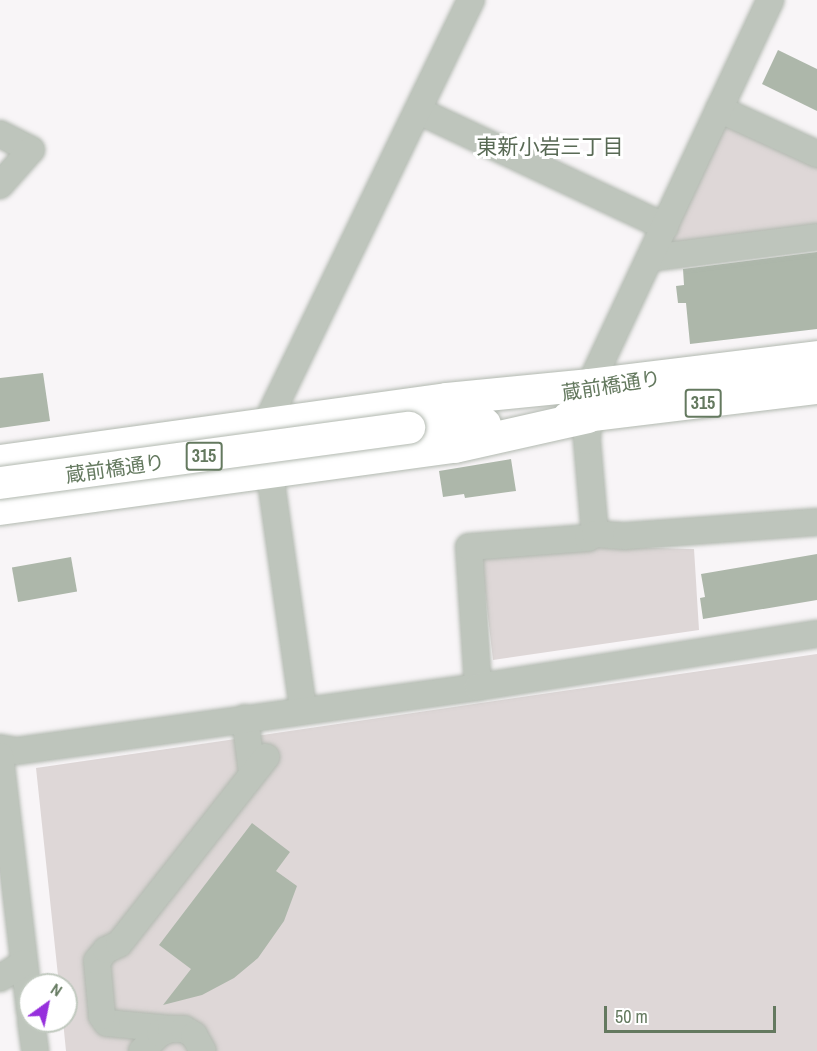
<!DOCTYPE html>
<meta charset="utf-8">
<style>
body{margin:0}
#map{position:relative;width:817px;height:1051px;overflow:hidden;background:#f8f5f7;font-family:"Archivo Narrow","Noto Sans JP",sans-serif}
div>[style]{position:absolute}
.green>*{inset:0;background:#ded7d7}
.building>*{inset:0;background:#adb7aa;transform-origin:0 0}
.roads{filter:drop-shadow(0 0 2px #b2b9b0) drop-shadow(0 0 2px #b2b9b0)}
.minor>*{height:26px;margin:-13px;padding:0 13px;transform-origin:13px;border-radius:13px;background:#bec5bc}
.major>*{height:32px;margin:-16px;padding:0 16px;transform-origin:16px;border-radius:16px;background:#fff}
.bridges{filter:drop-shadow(0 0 2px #b2b9b0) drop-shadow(0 0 2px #b2b9b0)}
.major-bridge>*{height:32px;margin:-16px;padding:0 16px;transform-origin:16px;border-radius:16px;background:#fff}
span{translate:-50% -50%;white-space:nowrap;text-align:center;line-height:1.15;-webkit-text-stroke:6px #fff;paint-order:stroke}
.shield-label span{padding:2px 4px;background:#fff;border:2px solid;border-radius:4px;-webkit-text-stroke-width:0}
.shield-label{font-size:18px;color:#64795f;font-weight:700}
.street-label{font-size:20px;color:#64795f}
.neighbourhood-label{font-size:21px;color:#596a55}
.north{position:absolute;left:18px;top:973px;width:60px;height:60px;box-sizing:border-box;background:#fff;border:2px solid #c1c9bf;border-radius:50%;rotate:33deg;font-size:16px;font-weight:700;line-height:24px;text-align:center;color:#64795f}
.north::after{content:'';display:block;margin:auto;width:21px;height:27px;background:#9630dc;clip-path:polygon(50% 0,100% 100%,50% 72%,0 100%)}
.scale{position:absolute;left:604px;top:1006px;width:172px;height:27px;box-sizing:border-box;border:3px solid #64795f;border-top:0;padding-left:8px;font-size:18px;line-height:21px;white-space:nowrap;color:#64795f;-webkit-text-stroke:4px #fff;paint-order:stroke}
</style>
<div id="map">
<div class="green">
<div style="clip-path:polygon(720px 112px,817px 160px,817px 234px,656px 265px)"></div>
<div style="clip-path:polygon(583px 546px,694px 549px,699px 630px,493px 660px,481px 556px)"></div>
<div style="clip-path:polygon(817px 654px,817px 1051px,66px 1051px,63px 1021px,66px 1021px,66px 985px,59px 985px,36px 768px)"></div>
</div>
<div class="building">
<div style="clip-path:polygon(778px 50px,817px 69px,817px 111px,762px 84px)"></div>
<div style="clip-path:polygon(817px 252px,817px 329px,690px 344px,686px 303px,678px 303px,676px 286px,684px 285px,683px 269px)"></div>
<div style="clip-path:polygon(43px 373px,50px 421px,0 428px,0 378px)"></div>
<div style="clip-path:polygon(511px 459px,516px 491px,465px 498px,464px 494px,443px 497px,439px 471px)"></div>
<div style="clip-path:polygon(817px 554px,817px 600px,703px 619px,700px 598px,705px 597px,701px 574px)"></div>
<div style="left:71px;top:557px;width:35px;height:60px;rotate:80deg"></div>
<div style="clip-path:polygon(252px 823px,290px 852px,276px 871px,297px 886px,284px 921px,258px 958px,234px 978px,202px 995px,163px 1005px,191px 969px,159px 945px)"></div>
</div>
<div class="roads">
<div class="minor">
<div style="left:719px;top:109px;width:108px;rotate:24.7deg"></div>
<div style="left:419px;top:111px;width:272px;rotate:25.2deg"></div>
<div style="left:0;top:134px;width:35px;rotate:27deg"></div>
<div style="left:31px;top:150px;width:47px;rotate:131.5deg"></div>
<div style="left:651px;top:258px;width:167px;rotate:-7.2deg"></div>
<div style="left:266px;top:424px;width:471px;rotate:-64.2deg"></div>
<div style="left:270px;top:474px;width:238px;rotate:82deg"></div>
<div style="left:595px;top:534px;width:93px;rotate:-94.9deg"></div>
<div style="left:587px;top:441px;width:56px;rotate:-86.9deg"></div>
<div style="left:590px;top:385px;width:425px;rotate:-64.9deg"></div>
<div style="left:478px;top:687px;width:140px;rotate:-93.7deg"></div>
<div style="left:469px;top:547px;width:119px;rotate:-4.3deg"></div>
<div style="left:588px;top:538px;width:8px;rotate:-30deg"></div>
<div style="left:595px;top:534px;width:31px;rotate:4deg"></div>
<div style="left:626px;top:536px;width:192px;rotate:-4.2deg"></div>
<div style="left:245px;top:718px;width:55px;rotate:82.7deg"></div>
<div style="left:0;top:748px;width:17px;rotate:10deg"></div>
<div style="left:17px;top:751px;width:465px;rotate:-7.9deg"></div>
<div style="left:478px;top:687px;width:343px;rotate:-8.9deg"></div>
<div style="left:0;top:756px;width:258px;rotate:83.3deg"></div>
<div style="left:0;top:978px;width:28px;rotate:-32deg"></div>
<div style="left:31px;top:1021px;width:30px;rotate:82deg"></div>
<div style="left:171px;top:1029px;width:64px;rotate:-174.6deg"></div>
<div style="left:107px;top:1023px;width:9px;rotate:-126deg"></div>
<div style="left:102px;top:1016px;width:55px;rotate:-95.2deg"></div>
<div style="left:97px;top:961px;width:14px;rotate:-51deg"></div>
<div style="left:106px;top:950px;width:14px;rotate:-25deg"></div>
<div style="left:119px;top:944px;width:238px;rotate:-51.8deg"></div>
<div style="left:142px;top:1051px;width:25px;rotate:-45deg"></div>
<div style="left:160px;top:1033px;width:12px;rotate:-20deg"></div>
<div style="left:171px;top:1029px;width:13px"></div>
<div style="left:184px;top:1029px;width:12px;rotate:31deg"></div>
<div style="left:194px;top:1035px;width:18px;rotate:61deg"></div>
</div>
<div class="major">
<div style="left:570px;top:390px;width:21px;rotate:-14deg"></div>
<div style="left:590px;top:385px;width:229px;rotate:-7deg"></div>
<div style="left:568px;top:418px;width:251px;rotate:-6.9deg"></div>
<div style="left:409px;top:428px;width:76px;rotate:-3deg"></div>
<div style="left:0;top:461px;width:451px;rotate:-7.9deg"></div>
<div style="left:447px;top:399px;width:144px;rotate:-5.6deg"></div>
<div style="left:0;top:509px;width:459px;rotate:-7.8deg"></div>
<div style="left:455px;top:447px;width:136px;rotate:-12.7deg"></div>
</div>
</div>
<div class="bridges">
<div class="major-bridge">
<div style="left:0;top:483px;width:413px;rotate:-7.7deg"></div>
</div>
</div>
<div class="shield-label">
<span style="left:703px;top:403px">315</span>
<span style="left:204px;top:456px">315</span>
</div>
<div class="street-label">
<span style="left:611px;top:385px;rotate:-9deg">蔵前橋通り</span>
<span style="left:115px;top:468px;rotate:-8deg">蔵前橋通り</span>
</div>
<div class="neighbourhood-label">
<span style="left:550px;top:147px">東新小岩三丁目</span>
</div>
<div class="north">N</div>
<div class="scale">50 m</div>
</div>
